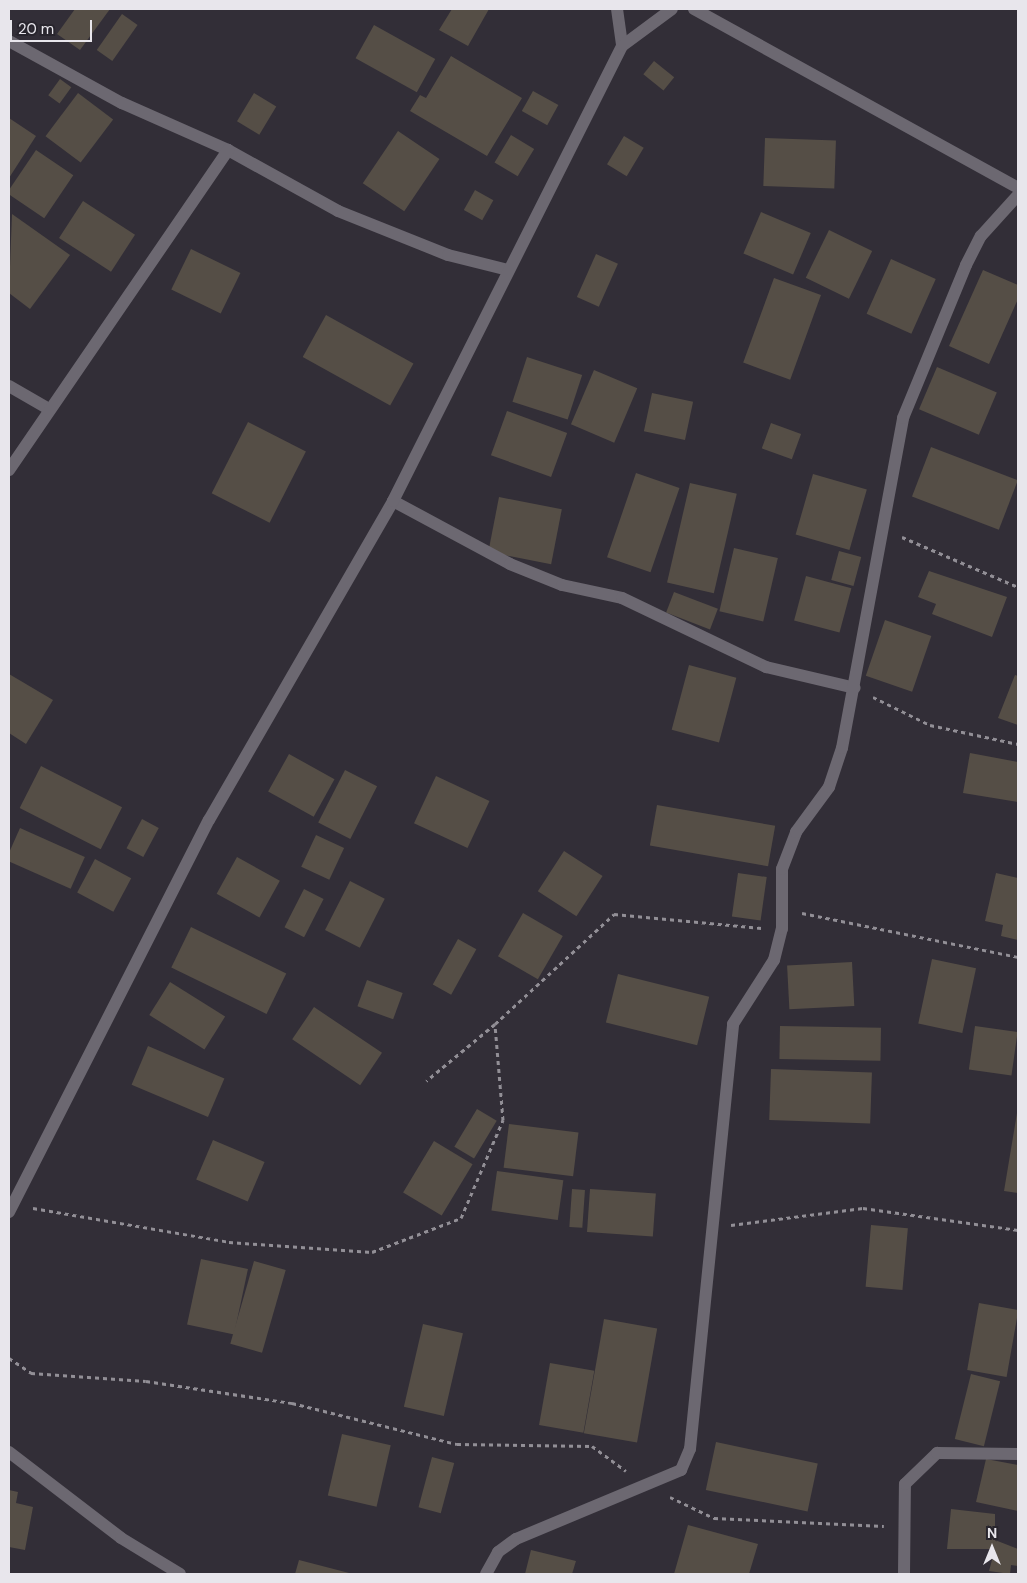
<!DOCTYPE html>
<style>
body{margin:0}
#map{position:relative;width:1027px;height:1583px;overflow:hidden;background:#322e37;font-family:"DM Sans",sans-serif}
div>[style]{position:absolute}
.building>*{inset:0;background:#554e46;transform-origin:0 0}
.path>*{height:3px;margin-top:-1.5px;transform-origin:0;background:repeating-linear-gradient(90deg,#928f96 0 4px,transparent 0 8px)}
.minor>*{height:12px;margin:-6px;padding:0 6px;transform-origin:6px;border-radius:6px;background:#6c6871}
span{translate:-50% -50%;white-space:nowrap;text-align:center;line-height:1.15;-webkit-text-stroke:4px #28252d;paint-order:stroke}
.frame{position:absolute;inset:0;border:10px solid #e8e6ec;pointer-events:none}
.north{position:absolute;left:967px;top:1523px;width:50px;height:50px;-webkit-text-stroke:4px #28252d;paint-order:stroke;rotate:0deg;font-size:14px;font-weight:700;line-height:20px;text-align:center;color:#e8e6ec}
.north::after{content:'';display:block;margin:auto;width:18px;height:22px;background:#e8e6ec;clip-path:polygon(50% 0,100% 100%,50% 72%,0 100%)}
.scale{position:absolute;left:10px;top:20px;width:82px;height:22px;box-sizing:border-box;border:2px solid #e8e6ec;border-top:0;padding-left:6px;font-size:15px;line-height:18px;white-space:nowrap;color:#e8e6ec;-webkit-text-stroke:4px #28252d;paint-order:stroke}
</style>
<div id="map">
<div class="building">
<div style="clip-path:polygon(75px 9px,110px 9px,80px 50px,57px 34px)"></div>
<div style="clip-path:polygon(452px 9px,489px 9px,468px 46px,439px 30px)"></div>
<div style="left:122px;top:14px;width:19px;height:44px;rotate:35deg"></div>
<div style="left:374px;top:25px;width:70px;height:38px;rotate:29deg"></div>
<div style="clip-path:polygon(451px 56px,522px 98px,487px 156px,410px 111px,420px 95px,426px 98px)"></div>
<div style="left:654px;top:61px;width:26px;height:17px;rotate:39deg"></div>
<div style="left:60px;top:79px;width:14px;height:20px;rotate:36deg"></div>
<div style="left:533px;top:91px;width:29px;height:23px;rotate:29deg"></div>
<div style="left:78px;top:93px;width:44px;height:54px;rotate:37deg"></div>
<div style="left:254px;top:93px;width:26px;height:33px;rotate:31deg"></div>
<div style="clip-path:polygon(9px 118px,36px 136px,9px 178px)"></div>
<div style="left:398px;top:131px;width:50px;height:63px;rotate:34deg"></div>
<div style="left:511px;top:135px;width:27px;height:32px;rotate:31deg"></div>
<div style="left:624px;top:136px;width:23px;height:33px;rotate:31deg"></div>
<div style="left:765px;top:138px;width:71px;height:48px;rotate:2deg"></div>
<div style="left:36px;top:150px;width:45px;height:52px;rotate:34deg"></div>
<div style="left:475px;top:190px;width:21px;height:23px;rotate:29deg"></div>
<div style="left:83px;top:201px;width:62px;height:44px;rotate:33deg"></div>
<div style="left:761px;top:212px;width:54px;height:45px;rotate:23deg"></div>
<div style="clip-path:polygon(12px 214px,70px 255px,30px 309px,9px 293px)"></div>
<div style="left:829px;top:230px;width:48px;height:53px;rotate:26deg"></div>
<div style="left:191px;top:249px;width:55px;height:45px;rotate:26deg"></div>
<div style="left:596px;top:254px;width:24px;height:47px;rotate:24deg"></div>
<div style="left:891px;top:259px;width:49px;height:60px;rotate:24deg"></div>
<div style="clip-path:polygon(983px 270px,1018px 285px,1018px 299px,989px 364px,949px 346px)"></div>
<div style="left:774px;top:278px;width:50px;height:90px;rotate:20deg"></div>
<div style="left:326px;top:315px;width:100px;height:48px;rotate:29deg"></div>
<div style="left:527px;top:357px;width:58px;height:47px;rotate:18deg"></div>
<div style="left:937px;top:367px;width:65px;height:46px;rotate:23deg"></div>
<div style="left:594px;top:370px;width:47px;height:59px;rotate:23deg"></div>
<div style="left:652px;top:393px;width:42px;height:39px;rotate:12deg"></div>
<div style="left:507px;top:411px;width:64px;height:47px;rotate:20deg"></div>
<div style="left:248px;top:422px;width:65px;height:80px;rotate:27deg"></div>
<div style="left:771px;top:423px;width:32px;height:27px;rotate:20deg"></div>
<div style="left:931px;top:447px;width:93px;height:53px;rotate:21deg"></div>
<div style="left:636px;top:473px;width:46px;height:89px;rotate:19deg"></div>
<div style="left:813px;top:474px;width:56px;height:63px;rotate:16deg"></div>
<div style="left:690px;top:483px;width:48px;height:102px;rotate:13deg"></div>
<div style="left:499px;top:497px;width:64px;height:56px;rotate:11deg"></div>
<div style="left:734px;top:548px;width:45px;height:65px;rotate:13deg"></div>
<div style="left:839px;top:551px;width:23px;height:30px;rotate:15deg"></div>
<div style="clip-path:polygon(929px 571px,1007px 597px,992px 637px,932px 614px,936px 604px,918px 597px)"></div>
<div style="left:806px;top:576px;width:47px;height:46px;rotate:15deg"></div>
<div style="left:674px;top:592px;width:47px;height:22px;rotate:21deg"></div>
<div style="left:885px;top:620px;width:49px;height:59px;rotate:19deg"></div>
<div style="left:689px;top:665px;width:49px;height:67px;rotate:15deg"></div>
<div style="clip-path:polygon(9px 674px,53px 700px,26px 744px,9px 733px)"></div>
<div style="clip-path:polygon(1015px 675px,1018px 676px,1018px 725px,998px 718px)"></div>
<div style="clip-path:polygon(970px 753px,1018px 762px,1018px 802px,963px 793px)"></div>
<div style="left:289px;top:754px;width:52px;height:43px;rotate:29deg"></div>
<div style="left:41px;top:766px;width:91px;height:47px;rotate:27deg"></div>
<div style="left:345px;top:770px;width:36px;height:59px;rotate:27deg"></div>
<div style="left:436px;top:776px;width:59px;height:52px;rotate:25deg"></div>
<div style="left:657px;top:805px;width:120px;height:41px;rotate:10deg"></div>
<div style="left:142px;top:819px;width:19px;height:33px;rotate:28deg"></div>
<div style="left:20px;top:828px;width:71px;height:35px;rotate:24deg"></div>
<div style="left:316px;top:835px;width:31px;height:35px;rotate:25deg"></div>
<div style="left:564px;top:851px;width:46px;height:48px;rotate:33deg"></div>
<div style="left:237px;top:857px;width:49px;height:42px;rotate:29deg"></div>
<div style="left:95px;top:859px;width:41px;height:38px;rotate:28deg"></div>
<div style="left:738px;top:873px;width:29px;height:44px;rotate:8deg"></div>
<div style="clip-path:polygon(996px 873px,1018px 878px,1018px 940px,1001px 936px,1003px 925px,985px 921px)"></div>
<div style="left:350px;top:881px;width:39px;height:55px;rotate:27deg"></div>
<div style="left:304px;top:889px;width:22px;height:43px;rotate:27deg"></div>
<div style="left:523px;top:913px;width:46px;height:50px;rotate:30deg"></div>
<div style="left:191px;top:927px;width:106px;height:45px;rotate:26deg"></div>
<div style="left:458px;top:939px;width:21px;height:52px;rotate:29deg"></div>
<div style="left:932px;top:959px;width:45px;height:66px;rotate:12deg"></div>
<div style="left:852px;top:962px;width:44px;height:65px;rotate:87deg"></div>
<div style="left:618px;top:974px;width:94px;height:50px;rotate:14deg"></div>
<div style="left:367px;top:980px;width:38px;height:28px;rotate:20deg"></div>
<div style="left:170px;top:982px;width:65px;height:39px;rotate:32deg"></div>
<div style="left:314px;top:1007px;width:82px;height:39px;rotate:34deg"></div>
<div style="left:780px;top:1026px;width:101px;height:33px;rotate:1deg"></div>
<div style="left:975px;top:1026px;width:43px;height:44px;rotate:8deg"></div>
<div style="left:148px;top:1046px;width:83px;height:42px;rotate:23deg"></div>
<div style="left:771px;top:1069px;width:101px;height:51px;rotate:2deg"></div>
<div style="clip-path:polygon(1018px 1107px,1018px 1193px,1004px 1191px)"></div>
<div style="left:477px;top:1109px;width:23px;height:44px;rotate:31deg"></div>
<div style="left:509px;top:1124px;width:70px;height:44px;rotate:7deg"></div>
<div style="left:213px;top:1140px;width:56px;height:43px;rotate:23deg"></div>
<div style="left:434px;top:1141px;width:45px;height:60px;rotate:31deg"></div>
<div style="left:497px;top:1171px;width:67px;height:40px;rotate:8deg"></div>
<div style="left:572px;top:1189px;width:13px;height:38px;rotate:4deg"></div>
<div style="left:590px;top:1189px;width:66px;height:43px;rotate:4deg"></div>
<div style="left:871px;top:1225px;width:37px;height:62px;rotate:5deg"></div>
<div style="left:201px;top:1259px;width:48px;height:67px;rotate:12deg"></div>
<div style="left:254px;top:1261px;width:33px;height:86px;rotate:16deg"></div>
<div style="left:979px;top:1303px;width:40px;height:68px;rotate:10deg"></div>
<div style="left:604px;top:1319px;width:54px;height:116px;rotate:10deg"></div>
<div style="left:423px;top:1324px;width:41px;height:85px;rotate:13deg"></div>
<div style="left:550px;top:1363px;width:45px;height:63px;rotate:10deg"></div>
<div style="left:971px;top:1374px;width:30px;height:67px;rotate:14deg"></div>
<div style="left:342px;top:1434px;width:50px;height:63px;rotate:13deg"></div>
<div style="left:716px;top:1442px;width:104px;height:49px;rotate:12deg"></div>
<div style="left:432px;top:1457px;width:23px;height:52px;rotate:15deg"></div>
<div style="clip-path:polygon(986px 1459px,1018px 1465px,1018px 1511px,976px 1502px)"></div>
<div style="clip-path:polygon(9px 1490px,18px 1492px,16px 1503px,33px 1507px,25px 1550px,9px 1547px)"></div>
<div style="clip-path:polygon(951px 1509px,995px 1514px,995px 1540px,1018px 1549px,1018px 1566px,1011px 1565px,1010px 1574px,989px 1571px,995px 1549px,947px 1549px)"></div>
<div style="clip-path:polygon(688px 1525px,758px 1544px,749px 1574px,674px 1574px)"></div>
<div style="clip-path:polygon(531px 1550px,576px 1561px,572px 1574px,525px 1574px)"></div>
<div style="clip-path:polygon(299px 1560px,353px 1574px,295px 1574px)"></div>
</div>
<div class="path">
<div style="left:902px;top:537px;width:126px;rotate:23.3deg"></div>
<div style="left:873px;top:697px;width:64px;rotate:26.2deg"></div>
<div style="left:930px;top:725px;width:90px;rotate:12.2deg"></div>
<div style="left:802px;top:913px;width:220px;rotate:11.5deg"></div>
<div style="left:495px;top:1024px;width:162px;rotate:-42.7deg"></div>
<div style="left:614px;top:914px;width:148px;rotate:5.4deg"></div>
<div style="left:33px;top:1208px;width:199px;rotate:9.8deg"></div>
<div style="left:229px;top:1242px;width:143px;rotate:4deg"></div>
<div style="left:372px;top:1252px;width:95px;rotate:-20.9deg"></div>
<div style="left:461px;top:1218px;width:107px;rotate:-66.8deg"></div>
<div style="left:503px;top:1120px;width:96px;rotate:-94.8deg"></div>
<div style="left:495px;top:1024px;width:89px;rotate:140.4deg"></div>
<div style="left:731px;top:1225px;width:133px;rotate:-7.3deg"></div>
<div style="left:863px;top:1208px;width:157px;rotate:8.1deg"></div>
<div style="left:9px;top:1358px;width:27px;rotate:34deg"></div>
<div style="left:31px;top:1373px;width:115px;rotate:4deg"></div>
<div style="left:146px;top:1381px;width:148px;rotate:8.6deg"></div>
<div style="left:292px;top:1403px;width:170px;rotate:14deg"></div>
<div style="left:457px;top:1444px;width:135px;rotate:0.8deg"></div>
<div style="left:592px;top:1446px;width:42px;rotate:36.3deg"></div>
<div style="left:670px;top:1497px;width:49px;rotate:25.5deg"></div>
<div style="left:714px;top:1518px;width:170px;rotate:2.7deg"></div>
</div>
<div class="minor">
<div style="left:617px;top:9px;width:37px;rotate:82deg"></div>
<div style="left:694px;top:9px;width:370px;rotate:28.9deg"></div>
<div style="left:9px;top:41px;width:129px;rotate:28.8deg"></div>
<div style="left:122px;top:103px;width:116px;rotate:23.9deg"></div>
<div style="left:228px;top:150px;width:126px;rotate:29deg"></div>
<div style="left:338px;top:211px;width:118px;rotate:21.8deg"></div>
<div style="left:448px;top:255px;width:62px;rotate:14deg"></div>
<div style="left:9px;top:386px;width:46px;rotate:29.9deg"></div>
<div style="left:9px;top:470px;width:388px;rotate:-55.6deg"></div>
<div style="left:393px;top:501px;width:133px;rotate:28.3deg"></div>
<div style="left:510px;top:564px;width:56px;rotate:22deg"></div>
<div style="left:562px;top:585px;width:61px;rotate:12.2deg"></div>
<div style="left:622px;top:598px;width:160px;rotate:25.6deg"></div>
<div style="left:766px;top:667px;width:91px;rotate:13.3deg"></div>
<div style="left:9px;top:1212px;width:440px;rotate:-63deg"></div>
<div style="left:209px;top:820px;width:368px;rotate:-60deg"></div>
<div style="left:393px;top:501px;width:509px;rotate:-63.28deg"></div>
<div style="left:622px;top:46px;width:62px;rotate:-36.5deg"></div>
<div style="left:9px;top:1452px;width:141px;rotate:37.5deg"></div>
<div style="left:121px;top:1538px;width:69px;rotate:31.4deg"></div>
<div style="left:486px;top:1574px;width:25px;rotate:-61deg"></div>
<div style="left:498px;top:1552px;width:22px;rotate:-36deg"></div>
<div style="left:516px;top:1539px;width:179px;rotate:-22.7deg"></div>
<div style="left:681px;top:1470px;width:23px;rotate:-67deg"></div>
<div style="left:690px;top:1449px;width:427px;rotate:-84.2deg"></div>
<div style="left:733px;top:1024px;width:76px;rotate:-57.4deg"></div>
<div style="left:774px;top:960px;width:32px;rotate:-76deg"></div>
<div style="left:782px;top:929px;width:60px;rotate:-90deg"></div>
<div style="left:782px;top:869px;width:40px;rotate:-69deg"></div>
<div style="left:796px;top:832px;width:56px;rotate:-53.7deg"></div>
<div style="left:829px;top:787px;width:41px;rotate:-71.6deg"></div>
<div style="left:842px;top:748px;width:336px;rotate:-79.5deg"></div>
<div style="left:903px;top:418px;width:165px;rotate:-67.6deg"></div>
<div style="left:966px;top:265px;width:33px;rotate:-63deg"></div>
<div style="left:981px;top:236px;width:55px;rotate:-47.9deg"></div>
<div style="left:904px;top:1574px;width:90px;rotate:-89.4deg"></div>
<div style="left:905px;top:1484px;width:45px;rotate:-44.1deg"></div>
<div style="left:937px;top:1453px;width:81px;rotate:0.7deg"></div>
</div>
<div class="frame"></div>
<div class="north">N</div>
<div class="scale">20 m</div>
</div>
